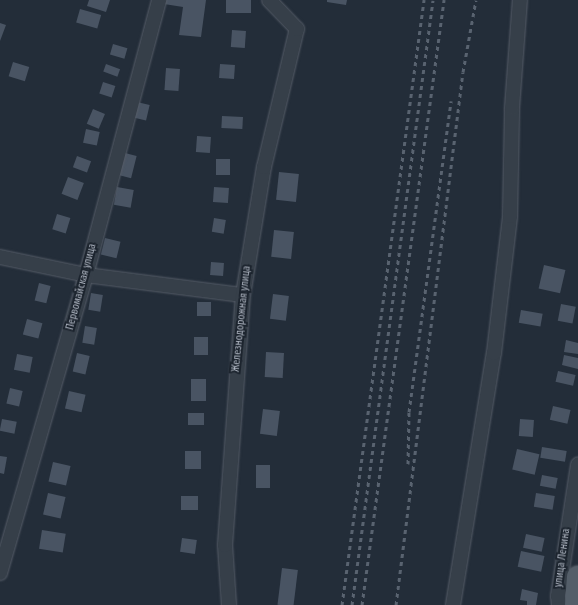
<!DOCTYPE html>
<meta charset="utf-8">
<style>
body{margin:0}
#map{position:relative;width:578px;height:605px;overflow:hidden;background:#232d39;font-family:"Fira Sans Condensed",sans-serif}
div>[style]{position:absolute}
.building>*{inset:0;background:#495463;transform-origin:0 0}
.roads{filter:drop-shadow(0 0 1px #555c67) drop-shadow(0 0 1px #555c67)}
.minor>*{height:14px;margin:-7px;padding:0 7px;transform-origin:7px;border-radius:7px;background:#363f49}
.primary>*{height:22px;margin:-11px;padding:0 11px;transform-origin:11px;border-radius:11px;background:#545e69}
.rail>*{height:3px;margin-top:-1.5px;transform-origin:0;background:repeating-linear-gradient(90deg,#596370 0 4px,transparent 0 8px)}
span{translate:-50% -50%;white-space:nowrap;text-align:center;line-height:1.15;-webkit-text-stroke:4px #1c242e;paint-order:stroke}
.street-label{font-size:10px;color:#b2b9c5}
</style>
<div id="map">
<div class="building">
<div style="clip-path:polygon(89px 0,110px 0,106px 12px,87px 6px)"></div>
<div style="clip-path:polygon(165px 0,206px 0,201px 37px,179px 35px,183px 7px,164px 4px)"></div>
<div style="left:226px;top:0;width:25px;height:13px"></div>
<div style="clip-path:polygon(327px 0,347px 0,346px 5px,327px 2px)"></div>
<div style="left:80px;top:9px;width:22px;height:14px;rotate:16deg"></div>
<div style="clip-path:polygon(0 23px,6px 25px,0 41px)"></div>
<div style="left:232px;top:30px;width:14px;height:17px;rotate:4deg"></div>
<div style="left:113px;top:44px;width:15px;height:11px;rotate:16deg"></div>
<div style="left:13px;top:62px;width:17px;height:15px;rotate:17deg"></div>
<div style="left:106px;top:64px;width:15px;height:8px;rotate:20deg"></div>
<div style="left:220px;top:64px;width:15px;height:14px;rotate:4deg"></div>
<div style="left:166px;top:68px;width:14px;height:22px;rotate:4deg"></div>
<div style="left:103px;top:82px;width:13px;height:12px;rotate:18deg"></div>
<div style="left:137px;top:102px;width:13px;height:16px;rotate:13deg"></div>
<div style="left:93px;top:109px;width:13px;height:16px;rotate:23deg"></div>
<div style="left:222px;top:116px;width:21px;height:12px;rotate:3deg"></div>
<div style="left:86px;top:129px;width:14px;height:14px;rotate:12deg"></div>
<div style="left:197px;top:136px;width:14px;height:16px;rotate:4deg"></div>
<div style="left:125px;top:153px;width:12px;height:23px;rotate:14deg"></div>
<div style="left:77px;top:156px;width:15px;height:12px;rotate:20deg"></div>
<div style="left:216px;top:159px;width:14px;height:16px"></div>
<div style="left:279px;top:172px;width:20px;height:28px;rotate:6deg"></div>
<div style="left:68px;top:177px;width:17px;height:18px;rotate:21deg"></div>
<div style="left:117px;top:187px;width:17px;height:18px;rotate:10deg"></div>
<div style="left:214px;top:187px;width:15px;height:15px;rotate:4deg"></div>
<div style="left:57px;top:214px;width:14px;height:16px;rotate:17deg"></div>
<div style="left:214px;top:218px;width:12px;height:14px;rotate:9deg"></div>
<div style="left:274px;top:230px;width:20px;height:27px;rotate:6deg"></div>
<div style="left:105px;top:238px;width:16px;height:17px;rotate:14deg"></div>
<div style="left:211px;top:262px;width:13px;height:13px;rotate:4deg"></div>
<div style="left:544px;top:265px;width:22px;height:24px;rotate:13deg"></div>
<div style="left:39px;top:283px;width:12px;height:18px;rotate:14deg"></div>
<div style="left:91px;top:293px;width:12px;height:17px;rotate:9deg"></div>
<div style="left:273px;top:294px;width:16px;height:25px;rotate:7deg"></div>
<div style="left:197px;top:302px;width:14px;height:14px"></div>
<div style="left:561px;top:304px;width:15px;height:17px;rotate:11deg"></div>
<div style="left:521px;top:310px;width:22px;height:13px;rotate:10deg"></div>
<div style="left:27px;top:319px;width:16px;height:16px;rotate:15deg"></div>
<div style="left:85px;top:326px;width:12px;height:17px;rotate:9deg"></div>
<div style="left:194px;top:337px;width:14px;height:18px"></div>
<div style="clip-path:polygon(566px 340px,578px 343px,578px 354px,564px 352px)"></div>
<div style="left:266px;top:352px;width:18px;height:25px;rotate:3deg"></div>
<div style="left:77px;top:353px;width:13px;height:19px;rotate:13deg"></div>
<div style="left:17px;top:354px;width:16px;height:16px;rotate:11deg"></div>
<div style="clip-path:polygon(564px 355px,578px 358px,578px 369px,562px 365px)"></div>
<div style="left:558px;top:371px;width:18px;height:11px;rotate:13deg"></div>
<div style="left:191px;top:379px;width:15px;height:22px"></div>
<div style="left:10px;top:388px;width:13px;height:16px;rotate:13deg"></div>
<div style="left:69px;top:391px;width:17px;height:18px;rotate:13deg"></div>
<div style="left:553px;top:406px;width:18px;height:14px;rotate:13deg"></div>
<div style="left:263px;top:409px;width:17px;height:25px;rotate:7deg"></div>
<div style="left:188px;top:413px;width:16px;height:12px"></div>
<div style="left:2px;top:419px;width:15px;height:12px;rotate:11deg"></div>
<div style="left:520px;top:419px;width:14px;height:17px;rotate:4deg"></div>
<div style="left:542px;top:447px;width:25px;height:11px;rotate:9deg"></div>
<div style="left:517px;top:449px;width:23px;height:21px;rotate:13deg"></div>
<div style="left:185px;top:451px;width:16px;height:18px"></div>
<div style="clip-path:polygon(0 456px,7px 457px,4px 474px,0 473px)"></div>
<div style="left:53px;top:462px;width:18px;height:20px;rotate:13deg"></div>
<div style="left:256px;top:465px;width:14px;height:23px"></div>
<div style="left:542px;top:475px;width:16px;height:11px;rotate:11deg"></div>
<div style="left:48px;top:493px;width:18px;height:22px;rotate:13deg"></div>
<div style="left:536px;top:493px;width:19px;height:14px;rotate:9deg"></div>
<div style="left:181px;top:496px;width:17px;height:14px"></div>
<div style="left:42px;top:530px;width:24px;height:19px;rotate:9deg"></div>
<div style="left:526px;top:534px;width:19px;height:14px;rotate:12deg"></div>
<div style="left:182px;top:538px;width:15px;height:14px;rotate:8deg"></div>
<div style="left:521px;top:551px;width:24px;height:16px;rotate:12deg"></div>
<div style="left:282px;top:568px;width:16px;height:37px;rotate:7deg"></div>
<div style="clip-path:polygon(522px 589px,538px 593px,536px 605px,527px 605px,527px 601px,520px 600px)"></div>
</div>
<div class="roads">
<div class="minor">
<div style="left:0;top:257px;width:88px;rotate:11.8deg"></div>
<div style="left:86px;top:275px;width:158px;rotate:7.3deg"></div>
<div style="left:0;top:573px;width:310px;rotate:-73.9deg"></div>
<div style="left:86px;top:275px;width:285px;rotate:-75.1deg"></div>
<div style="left:229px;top:605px;width:60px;rotate:-93.8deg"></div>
<div style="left:225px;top:545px;width:251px;rotate:-85.9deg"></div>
<div style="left:243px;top:295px;width:130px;rotate:-80.7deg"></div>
<div style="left:264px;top:167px;width:142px;rotate:-76.6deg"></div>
<div style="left:297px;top:29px;width:40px;rotate:-134deg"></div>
<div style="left:453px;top:605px;width:255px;rotate:-80.8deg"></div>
<div style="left:494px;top:353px;width:138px;rotate:-83.3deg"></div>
<div style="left:510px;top:216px;width:108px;rotate:-88.9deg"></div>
<div style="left:512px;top:108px;width:108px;rotate:-85.8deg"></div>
<div style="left:559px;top:605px;width:9px;rotate:-96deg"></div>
<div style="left:558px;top:596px;width:133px;rotate:-81.3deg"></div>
</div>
<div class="primary">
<div style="left:576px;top:605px;width:28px;rotate:-86deg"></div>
</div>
</div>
<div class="rail">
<div style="left:408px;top:464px;width:52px;rotate:-88.9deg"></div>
<div style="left:409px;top:412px;width:314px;rotate:-82.3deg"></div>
<div style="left:342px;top:605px;width:611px;rotate:-82.28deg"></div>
<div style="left:352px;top:605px;width:610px;rotate:-82.37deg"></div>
<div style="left:362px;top:605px;width:611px;rotate:-82.28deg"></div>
<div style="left:396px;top:605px;width:537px;rotate:-82.84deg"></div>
<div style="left:463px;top:72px;width:73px;rotate:-79.8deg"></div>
</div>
<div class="street-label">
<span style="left:82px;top:287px;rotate:-75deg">Первомайская улица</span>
<span style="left:242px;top:319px;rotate:-84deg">Железнодорожная улица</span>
<span style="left:563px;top:558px;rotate:-82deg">улица Ленина</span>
</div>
</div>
